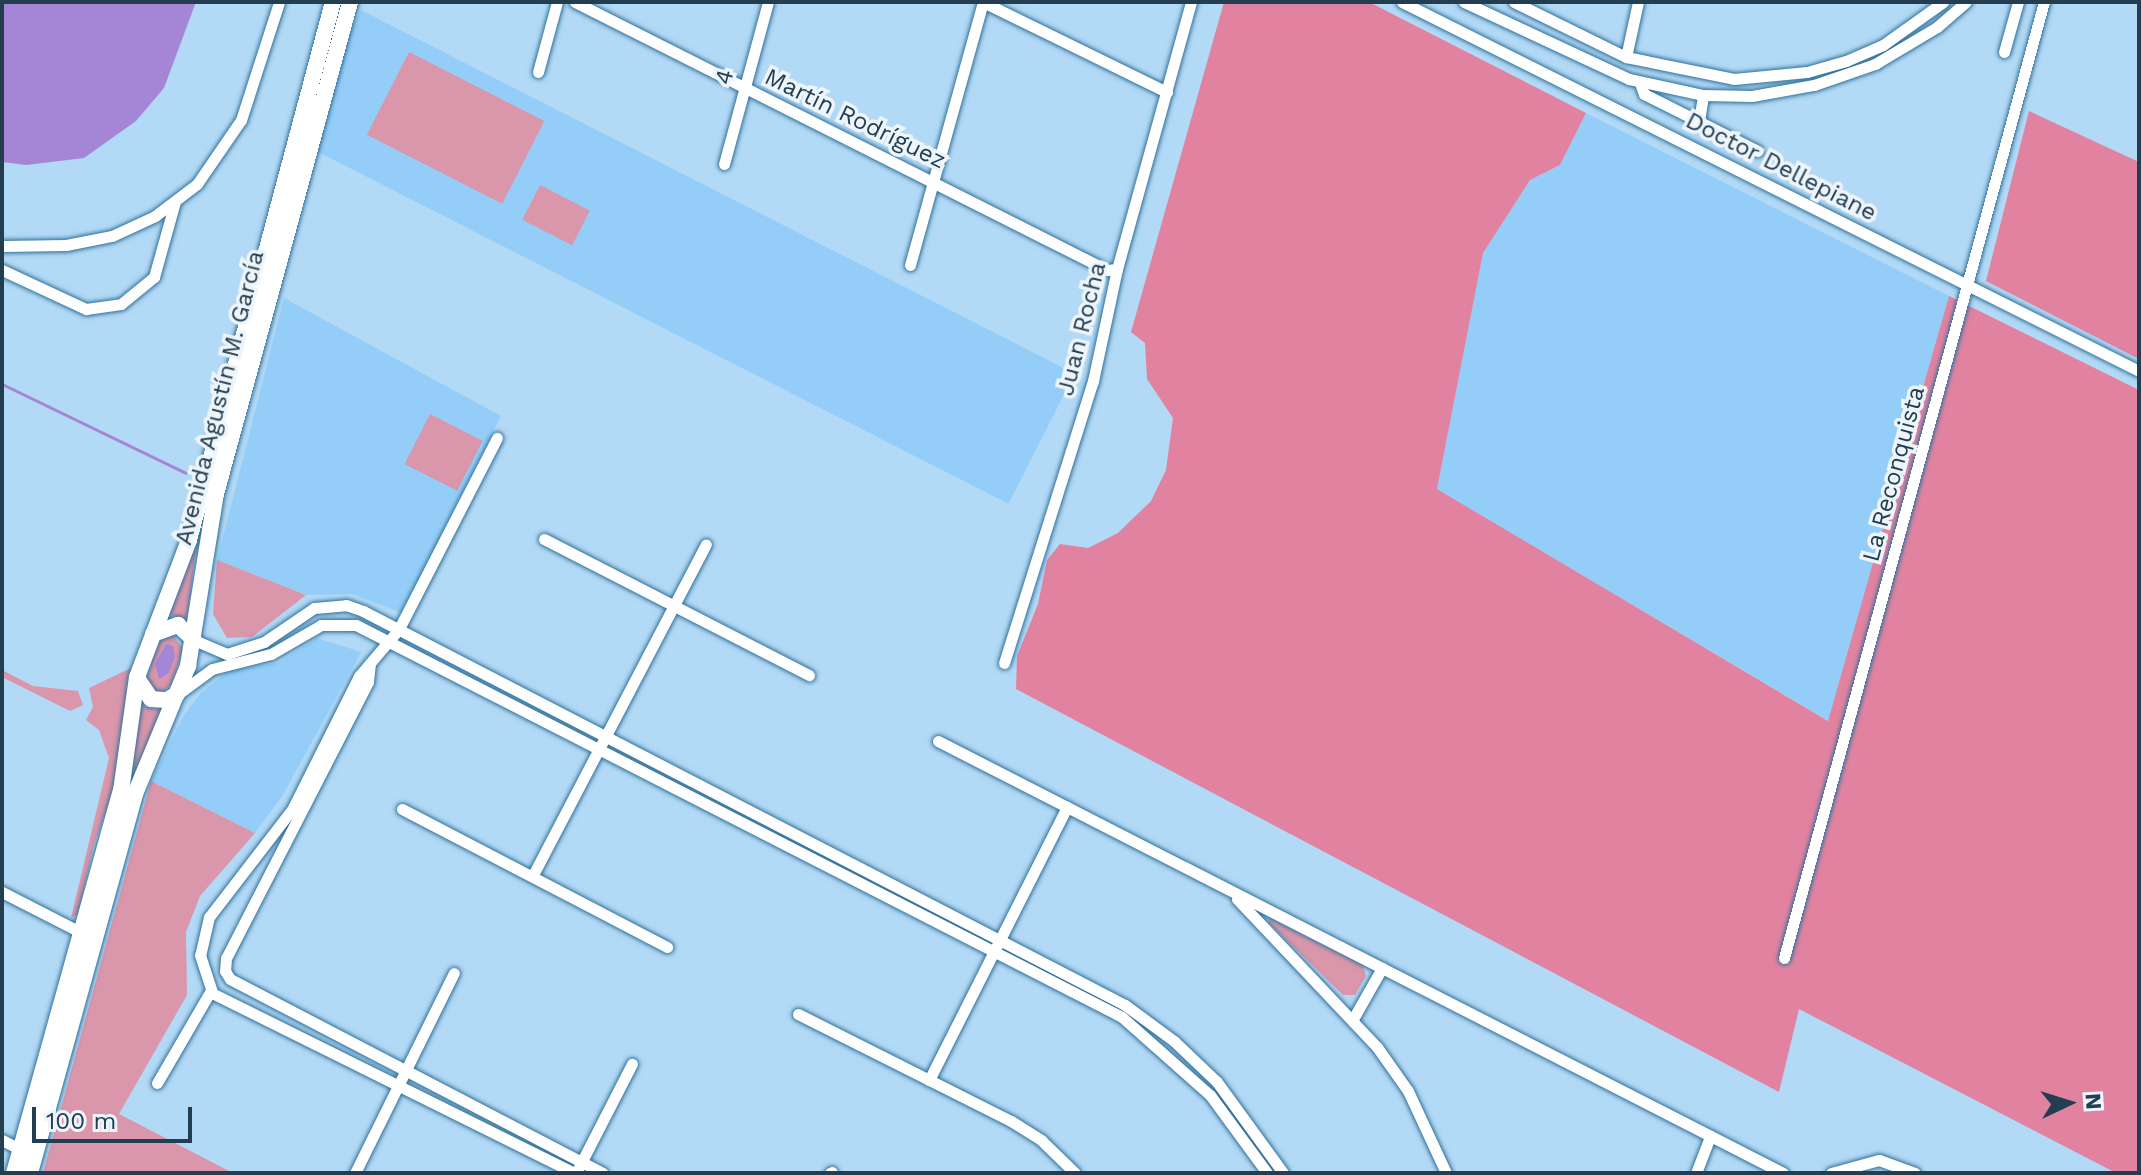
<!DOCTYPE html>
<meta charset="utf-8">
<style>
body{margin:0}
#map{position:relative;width:2141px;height:1175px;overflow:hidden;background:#b2d9f5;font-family:"Work Sans",sans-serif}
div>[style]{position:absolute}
.built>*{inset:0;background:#94cef8;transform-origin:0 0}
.green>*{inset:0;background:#da96aa;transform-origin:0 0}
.forest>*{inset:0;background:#e183a0}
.water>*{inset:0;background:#a586d6}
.stream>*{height:3px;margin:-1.5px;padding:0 1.5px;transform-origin:1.5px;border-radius:1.5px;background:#a586d6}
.roads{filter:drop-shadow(0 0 2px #30719c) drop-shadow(0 0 2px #30719c)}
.minor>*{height:11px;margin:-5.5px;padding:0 5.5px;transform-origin:5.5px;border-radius:5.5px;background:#fff}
.secondary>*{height:16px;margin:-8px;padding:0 8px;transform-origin:8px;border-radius:8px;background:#fff}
span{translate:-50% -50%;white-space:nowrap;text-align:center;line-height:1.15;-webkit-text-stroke:7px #eef5fa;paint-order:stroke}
.street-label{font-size:24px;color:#233e51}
.frame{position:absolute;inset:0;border:4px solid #233e51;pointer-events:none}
.north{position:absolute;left:2029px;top:1063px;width:80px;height:80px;-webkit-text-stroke:6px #eef5fa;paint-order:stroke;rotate:86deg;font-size:22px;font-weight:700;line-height:32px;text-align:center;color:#233e51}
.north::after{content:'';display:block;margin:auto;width:28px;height:36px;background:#233e51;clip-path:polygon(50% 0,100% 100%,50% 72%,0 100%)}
.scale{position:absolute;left:32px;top:1107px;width:160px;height:36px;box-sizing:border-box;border:4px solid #233e51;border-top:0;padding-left:10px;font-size:24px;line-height:28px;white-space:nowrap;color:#233e51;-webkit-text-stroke:6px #eef5fa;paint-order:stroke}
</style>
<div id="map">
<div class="built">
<div style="left:361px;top:10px;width:801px;height:146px;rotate:27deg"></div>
<div style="clip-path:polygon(1586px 113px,1949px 296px,1829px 721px,1437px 489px,1483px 253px,1530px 180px,1560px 165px)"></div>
<div style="clip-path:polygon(284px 298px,501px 416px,402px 613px,352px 594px,306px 595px,217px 560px)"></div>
<div style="clip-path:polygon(317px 638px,361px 652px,283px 795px,255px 833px,151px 781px,184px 715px,201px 693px,229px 670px,278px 663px)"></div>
</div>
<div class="green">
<div style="left:409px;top:52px;width:152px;height:93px;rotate:27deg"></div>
<div style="left:540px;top:185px;width:56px;height:39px;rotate:27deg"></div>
<div style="left:430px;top:414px;width:59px;height:56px;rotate:27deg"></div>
<div style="clip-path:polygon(206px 507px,196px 548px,187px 622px,169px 614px)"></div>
<div style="clip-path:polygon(217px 560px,306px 595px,252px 637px,227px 638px,213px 614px)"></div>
<div style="clip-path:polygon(173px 635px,183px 649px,172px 684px,162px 692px,154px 691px,146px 681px,157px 642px)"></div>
<div style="clip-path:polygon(131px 668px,113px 791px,94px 844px,78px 914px,71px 918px,109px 758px,99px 730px,86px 720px,93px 707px,89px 688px)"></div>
<div style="clip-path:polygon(2px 670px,33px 686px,78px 691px,83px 705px,70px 711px,2px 677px)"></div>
<div style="clip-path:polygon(139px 705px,163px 710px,131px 781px,93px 919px)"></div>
<div style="clip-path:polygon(151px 781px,255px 833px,200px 896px,186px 932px,187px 995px,119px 1114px,233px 1173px,43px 1173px)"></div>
<div style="clip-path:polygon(1269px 918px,1363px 965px,1366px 976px,1355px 995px,1343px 995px,1269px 923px)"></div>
</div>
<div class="forest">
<div style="clip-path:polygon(1224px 2px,1369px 2px,1586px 113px,1560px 165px,1530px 180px,1483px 253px,1437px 489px,1828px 721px,1949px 296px,2139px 390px,2139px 1173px,2116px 1173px,1799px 1009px,1779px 1092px,1016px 689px,1017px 656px,1038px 604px,1047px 560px,1060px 544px,1088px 548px,1118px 533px,1151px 501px,1166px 470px,1173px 418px,1147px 379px,1145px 343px,1131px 332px)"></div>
<div style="clip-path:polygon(2029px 111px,2139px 162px,2139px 359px,1986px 281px)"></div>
</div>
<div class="water">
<div style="clip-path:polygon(2px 2px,196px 2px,164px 88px,136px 121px,84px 158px,26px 165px,2px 162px)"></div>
<div style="clip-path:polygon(166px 644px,173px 646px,175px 657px,168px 674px,159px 679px,155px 664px)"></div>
</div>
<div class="stream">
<div style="left:2px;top:384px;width:204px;rotate:25.8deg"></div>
</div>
<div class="roads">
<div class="minor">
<div style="left:575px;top:2px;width:596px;rotate:26.74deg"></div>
<div style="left:1107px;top:270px;width:10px;rotate:-6deg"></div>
<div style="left:983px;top:2px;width:205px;rotate:26.1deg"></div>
<div style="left:1402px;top:2px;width:824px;rotate:26.6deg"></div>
<div style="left:1464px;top:2px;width:182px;rotate:25deg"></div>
<div style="left:1629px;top:79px;width:76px;rotate:12.2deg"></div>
<div style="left:1703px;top:95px;width:49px;rotate:1.2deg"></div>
<div style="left:1752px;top:96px;width:63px;rotate:-10.1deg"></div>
<div style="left:1814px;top:85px;width:65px;rotate:-19deg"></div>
<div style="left:1875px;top:64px;width:72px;rotate:-30.8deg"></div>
<div style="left:1937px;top:27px;width:38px;rotate:-41deg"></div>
<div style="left:1514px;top:2px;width:125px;rotate:26.2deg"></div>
<div style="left:1626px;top:57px;width:110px;rotate:11.5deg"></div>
<div style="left:1734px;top:79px;width:73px;rotate:-5.5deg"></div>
<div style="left:1807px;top:72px;width:41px;rotate:-15.8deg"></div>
<div style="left:1846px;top:61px;width:40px;rotate:-23.4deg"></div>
<div style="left:1883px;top:45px;width:74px;rotate:-35.6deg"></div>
<div style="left:2004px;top:52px;width:52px;rotate:-74.4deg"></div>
<div style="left:1626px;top:57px;width:56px;rotate:-77.7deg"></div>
<div style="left:538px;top:72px;width:73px;rotate:-74.8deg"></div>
<div style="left:1640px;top:83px;width:12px;rotate:70deg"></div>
<div style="left:1644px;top:94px;width:127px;rotate:26.6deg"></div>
<div style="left:1699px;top:121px;width:26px;rotate:-81deg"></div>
<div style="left:724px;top:164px;width:168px;rotate:-74.8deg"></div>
<div style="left:2px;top:246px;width:64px;rotate:-0.9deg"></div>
<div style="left:66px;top:245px;width:47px;rotate:-11.1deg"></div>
<div style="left:112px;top:236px;width:47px;rotate:-24.9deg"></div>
<div style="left:155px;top:216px;width:53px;rotate:-37.3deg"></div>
<div style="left:197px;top:184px;width:78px;rotate:-55.5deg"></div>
<div style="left:241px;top:120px;width:124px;rotate:-72.1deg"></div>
<div style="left:910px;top:265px;width:273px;rotate:-74.5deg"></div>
<div style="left:2px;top:270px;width:93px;rotate:24.9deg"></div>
<div style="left:86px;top:309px;width:35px;rotate:-8deg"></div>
<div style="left:121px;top:304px;width:43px;rotate:-39.3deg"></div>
<div style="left:154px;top:277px;width:78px;rotate:-74.4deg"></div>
<div style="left:497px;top:438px;width:215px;rotate:117.2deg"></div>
<div style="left:399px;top:629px;width:62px;rotate:130.4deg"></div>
<div style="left:359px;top:676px;width:148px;rotate:116.6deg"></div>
<div style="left:293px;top:808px;width:138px;rotate:127.6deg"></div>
<div style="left:209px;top:917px;width:39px;rotate:103deg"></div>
<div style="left:200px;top:955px;width:40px;rotate:72deg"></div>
<div style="left:212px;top:993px;width:404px;rotate:26.4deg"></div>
<div style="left:544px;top:539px;width:298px;rotate:27.2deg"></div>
<div style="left:194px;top:640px;width:36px;rotate:23deg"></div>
<div style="left:227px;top:654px;width:39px;rotate:-18deg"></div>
<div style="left:264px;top:642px;width:60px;rotate:-34.2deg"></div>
<div style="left:314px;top:608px;width:32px;rotate:-5deg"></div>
<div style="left:346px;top:605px;width:18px;rotate:19deg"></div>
<div style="left:363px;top:611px;width:858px;rotate:27.34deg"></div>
<div style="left:1125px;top:1005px;width:61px;rotate:36.3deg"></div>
<div style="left:1174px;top:1041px;width:59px;rotate:43.6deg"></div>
<div style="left:1217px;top:1082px;width:112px;rotate:54deg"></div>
<div style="left:370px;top:663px;width:19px;rotate:96deg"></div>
<div style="left:368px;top:682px;width:310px;rotate:117.2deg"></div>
<div style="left:226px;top:958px;width:13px;rotate:94deg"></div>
<div style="left:225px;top:971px;width:9px;rotate:58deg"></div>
<div style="left:230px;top:979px;width:420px;rotate:27.5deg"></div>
<div style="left:1004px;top:663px;width:296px;rotate:-72.5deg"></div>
<div style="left:1093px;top:381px;width:115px;rotate:-77.9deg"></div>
<div style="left:1117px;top:269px;width:277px;rotate:-74.5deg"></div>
<div style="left:178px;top:694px;width:42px;rotate:-36.3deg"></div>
<div style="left:212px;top:669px;width:61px;rotate:-14.3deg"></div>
<div style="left:271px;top:654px;width:58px;rotate:-30.1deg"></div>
<div style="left:321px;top:625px;width:35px"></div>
<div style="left:356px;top:625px;width:860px;rotate:27.1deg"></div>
<div style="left:1122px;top:1017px;width:118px;rotate:41.6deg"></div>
<div style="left:1210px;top:1095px;width:97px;rotate:53.8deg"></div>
<div style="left:938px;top:741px;width:949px;rotate:27.08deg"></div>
<div style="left:402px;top:809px;width:299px;rotate:27.5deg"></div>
<div style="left:533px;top:875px;width:373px;rotate:-62.4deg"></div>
<div style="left:2px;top:892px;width:88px;rotate:27.1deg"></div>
<div style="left:1237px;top:899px;width:204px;rotate:46.6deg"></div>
<div style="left:1377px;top:1047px;width:54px;rotate:54.8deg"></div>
<div style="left:1408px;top:1091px;width:90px;rotate:65.1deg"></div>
<div style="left:1784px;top:958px;width:991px;rotate:-74.79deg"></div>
<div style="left:798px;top:1014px;width:238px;rotate:26.7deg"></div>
<div style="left:1011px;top:1121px;width:36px;rotate:32deg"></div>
<div style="left:1041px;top:1140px;width:47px;rotate:44.1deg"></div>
<div style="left:1353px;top:1019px;width:59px;rotate:-60.4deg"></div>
<div style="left:929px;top:1080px;width:306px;rotate:-63.2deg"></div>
<div style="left:157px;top:1083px;width:105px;rotate:-59.8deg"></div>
<div style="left:2px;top:1140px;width:20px;rotate:27deg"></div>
<div style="left:579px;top:1167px;width:116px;rotate:-62.8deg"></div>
<div style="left:355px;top:1173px;width:223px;rotate:-63.7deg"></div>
<div style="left:830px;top:1173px;width:2px;rotate:-27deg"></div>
<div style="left:1696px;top:1173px;width:40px;rotate:-69deg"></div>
<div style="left:1831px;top:1173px;width:50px;rotate:-15.2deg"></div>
<div style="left:1879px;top:1160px;width:38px;rotate:20deg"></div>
</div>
<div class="secondary">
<div style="left:153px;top:634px;width:27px;rotate:-20deg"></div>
<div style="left:178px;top:625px;width:22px;rotate:43deg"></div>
<div style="left:137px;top:678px;width:25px;rotate:56deg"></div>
<div style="left:151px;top:699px;width:16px;rotate:4deg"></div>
<div style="left:167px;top:700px;width:12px;rotate:-31deg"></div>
<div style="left:14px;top:1173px;width:397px;rotate:-74.4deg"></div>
<div style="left:121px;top:791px;width:115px;rotate:-82deg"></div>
<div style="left:137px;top:677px;width:147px;rotate:-69.2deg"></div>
<div style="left:189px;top:540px;width:557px;rotate:-75.02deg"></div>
<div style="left:30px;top:1173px;width:393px;rotate:-74.5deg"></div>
<div style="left:135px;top:794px;width:139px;rotate:-67.5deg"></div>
<div style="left:188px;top:666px;width:174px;rotate:-80.8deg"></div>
<div style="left:216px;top:494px;width:510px;rotate:-74.76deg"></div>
</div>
</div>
<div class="street-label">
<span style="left:725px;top:77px;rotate:-75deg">4</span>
<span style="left:855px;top:119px;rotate:26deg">Martín Rodríguez</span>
<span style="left:1781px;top:167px;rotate:27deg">Doctor Dellepiane</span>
<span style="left:1082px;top:329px;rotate:-76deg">Juan Rocha</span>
<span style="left:220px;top:398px;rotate:-76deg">Avenida Agustín M. García</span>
<span style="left:1894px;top:474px;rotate:-75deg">La Reconquista</span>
</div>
<div class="frame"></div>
<div class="north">N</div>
<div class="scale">100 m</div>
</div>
